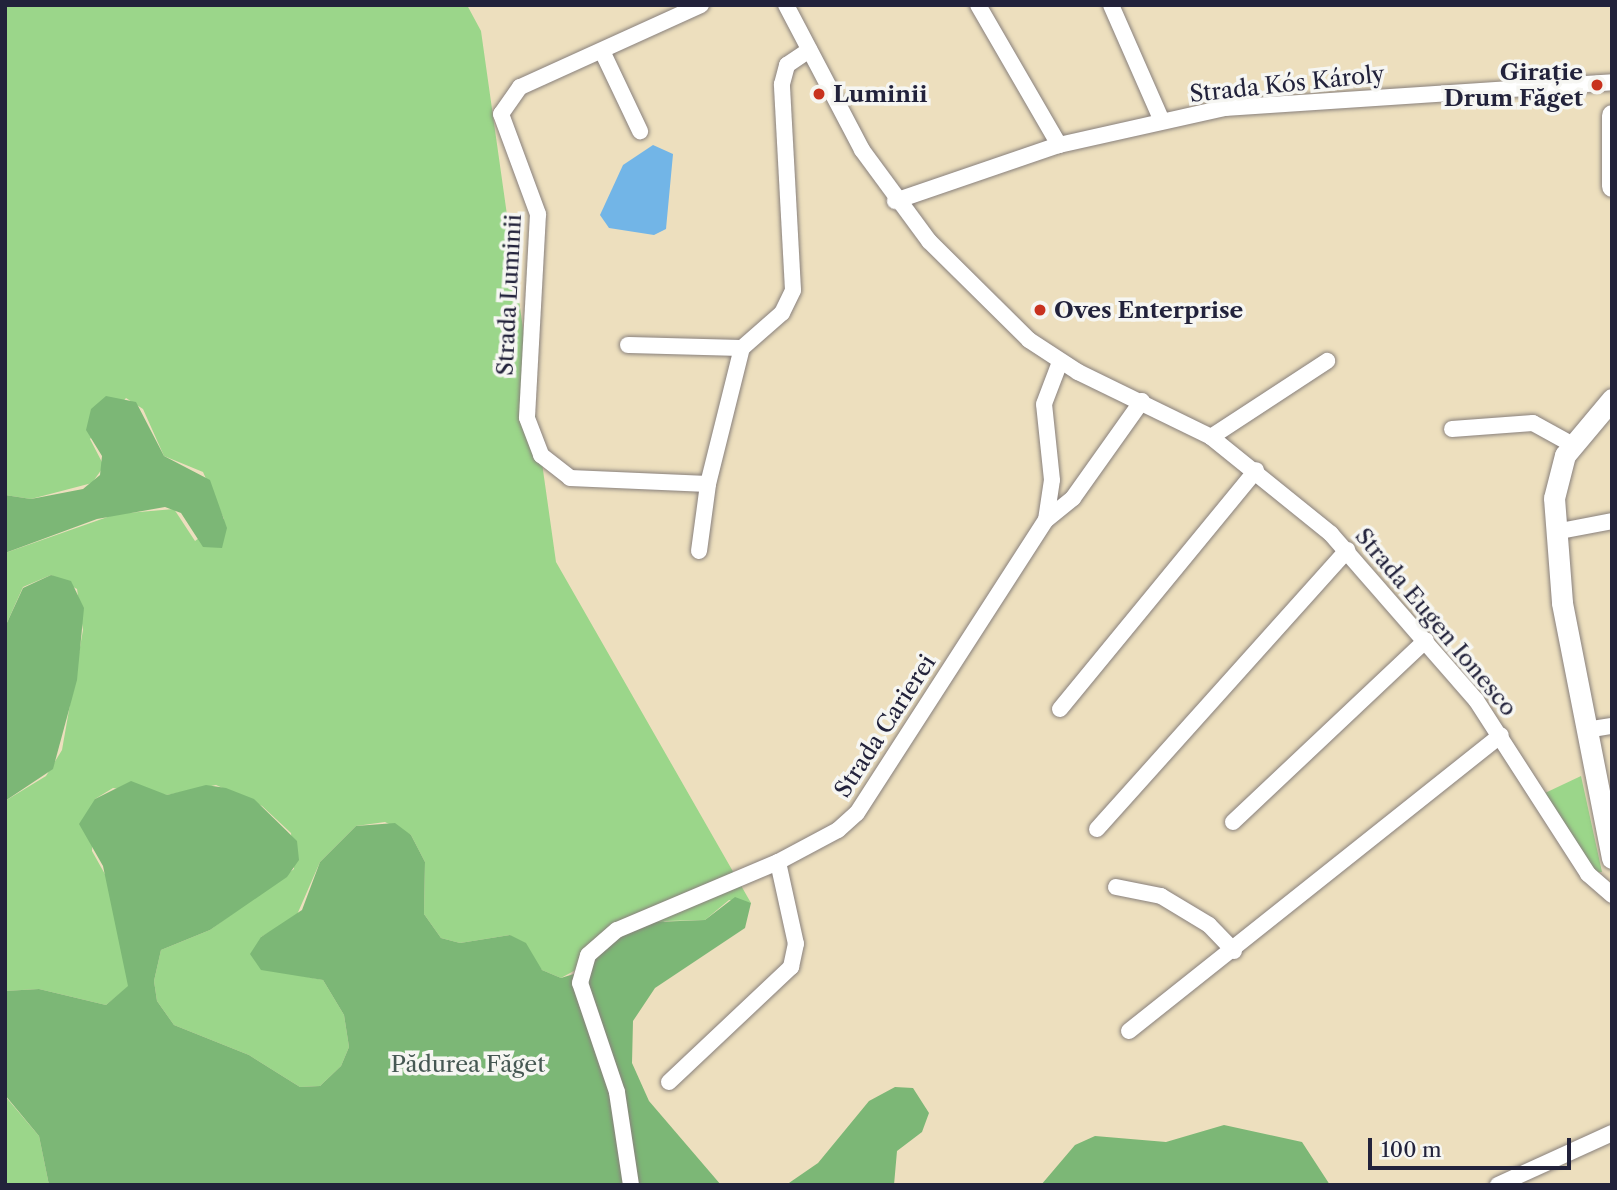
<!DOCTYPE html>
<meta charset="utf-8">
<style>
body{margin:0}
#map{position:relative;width:1617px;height:1190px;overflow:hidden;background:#eddfbe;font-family:"Libre Caslon Text",serif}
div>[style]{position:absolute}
.green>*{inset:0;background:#9bd68a}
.forest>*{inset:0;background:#7cb776}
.water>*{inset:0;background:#72b5e7}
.roads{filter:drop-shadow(0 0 2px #88807c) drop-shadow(0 0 2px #88807c)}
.minor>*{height:16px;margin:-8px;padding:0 8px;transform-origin:8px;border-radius:8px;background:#fff}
.major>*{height:21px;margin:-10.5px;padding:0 10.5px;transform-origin:10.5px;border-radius:10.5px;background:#fff}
.dots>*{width:19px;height:19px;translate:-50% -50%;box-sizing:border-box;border:4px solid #f6f6f2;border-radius:50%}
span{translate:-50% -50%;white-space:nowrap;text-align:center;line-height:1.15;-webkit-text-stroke:7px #f6f6f2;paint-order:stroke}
.poi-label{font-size:23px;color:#22223b;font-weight:700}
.right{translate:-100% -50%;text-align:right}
.left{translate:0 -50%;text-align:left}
.street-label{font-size:23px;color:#22223b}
.park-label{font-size:23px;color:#465853}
.frame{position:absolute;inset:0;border:7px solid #22223b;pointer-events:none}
.scale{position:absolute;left:1368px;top:1138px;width:203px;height:32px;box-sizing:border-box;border:4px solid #22223b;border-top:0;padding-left:9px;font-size:21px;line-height:24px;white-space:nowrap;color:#22223b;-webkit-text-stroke:5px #f6f6f2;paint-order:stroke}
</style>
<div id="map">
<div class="green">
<div style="clip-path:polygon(5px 5px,467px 5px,481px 31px,556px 562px,751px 903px,729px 900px,705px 920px,665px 921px,561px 978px,542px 970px,510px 935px,460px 943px,441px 938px,424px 914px,425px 862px,411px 835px,385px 822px,356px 826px,320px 862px,296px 917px,261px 937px,282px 972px,323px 980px,344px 1015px,349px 1047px,341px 1066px,320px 1086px,300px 1087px,249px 1055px,174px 1025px,157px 1001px,154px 981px,161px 950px,210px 930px,294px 869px,291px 833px,262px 806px,216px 785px,167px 795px,113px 788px,95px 799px,92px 851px,106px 876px,129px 986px,106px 1005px,39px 989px,5px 991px,5px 801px,46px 776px,62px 750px,83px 630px,77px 589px,51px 575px,23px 587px,5px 627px,5px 553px,116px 514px,174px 509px,195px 541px,224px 519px,203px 472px,164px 456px,143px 409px,126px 398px,90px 439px,104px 466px,92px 483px,31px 499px,5px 495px)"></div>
<div style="clip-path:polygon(1581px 776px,1602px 872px,1592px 873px,1545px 793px)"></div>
<div style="clip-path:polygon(5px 1096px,39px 1136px,49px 1185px,5px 1185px)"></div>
</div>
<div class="forest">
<div style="clip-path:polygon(106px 396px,136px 402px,164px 456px,210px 480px,227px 528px,222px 548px,203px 547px,181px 513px,165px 507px,97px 519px,5px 553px,5px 495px,31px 499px,83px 489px,100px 475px,102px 456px,86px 430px,91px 409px)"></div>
<div style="clip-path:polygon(51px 575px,71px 581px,84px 608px,77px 680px,53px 769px,5px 801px,5px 627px,23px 588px)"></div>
<div style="clip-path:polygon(131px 781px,167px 795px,206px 785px,226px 788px,254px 799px,297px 841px,299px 860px,287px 877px,210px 930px,161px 950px,154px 981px,157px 1001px,174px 1025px,249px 1055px,300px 1087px,320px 1086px,341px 1066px,349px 1047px,344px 1015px,323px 980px,261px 970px,250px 954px,261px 937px,302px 910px,320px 862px,356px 826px,395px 823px,411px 835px,425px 862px,424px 914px,441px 938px,460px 943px,510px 935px,526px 943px,542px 970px,561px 978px,580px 972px,616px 937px,655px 922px,705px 920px,735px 897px,751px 903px,745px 928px,655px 988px,633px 1021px,632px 1063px,649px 1101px,721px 1185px,49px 1185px,39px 1136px,5px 1095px,5px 991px,39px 989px,106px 1005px,128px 986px,103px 866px,79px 824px,95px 799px)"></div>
<div style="clip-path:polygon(895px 1087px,913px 1088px,929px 1113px,922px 1132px,897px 1151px,894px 1185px,786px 1185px,818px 1163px,869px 1101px)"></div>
<div style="clip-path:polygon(1224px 1125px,1302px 1142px,1330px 1185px,1041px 1185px,1075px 1145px,1095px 1136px,1166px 1142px)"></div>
</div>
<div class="water">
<div style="clip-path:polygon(653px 145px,673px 154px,666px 229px,654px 235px,609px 228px,600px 215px,623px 165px)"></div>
</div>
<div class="roads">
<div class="minor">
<div style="left:701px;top:5px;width:199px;rotate:155.6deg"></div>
<div style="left:520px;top:87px;width:33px;rotate:125deg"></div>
<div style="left:501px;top:114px;width:107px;rotate:69.7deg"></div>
<div style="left:538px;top:214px;width:204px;rotate:93.1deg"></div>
<div style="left:527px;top:418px;width:40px;rotate:69deg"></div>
<div style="left:541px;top:455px;width:37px;rotate:38deg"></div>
<div style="left:570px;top:478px;width:138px;rotate:2.5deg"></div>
<div style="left:708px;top:484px;width:140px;rotate:-76deg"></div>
<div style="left:742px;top:348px;width:53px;rotate:-41.2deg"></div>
<div style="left:782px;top:313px;width:25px;rotate:-64deg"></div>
<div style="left:793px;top:290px;width:206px;rotate:-93.1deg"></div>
<div style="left:782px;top:84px;width:20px;rotate:-75deg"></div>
<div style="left:787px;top:65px;width:27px;rotate:-34deg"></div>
<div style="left:786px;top:5px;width:164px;rotate:62.3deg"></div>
<div style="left:862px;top:150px;width:113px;rotate:53.6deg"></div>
<div style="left:929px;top:241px;width:141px;rotate:44.7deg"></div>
<div style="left:1029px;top:340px;width:59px;rotate:33.1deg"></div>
<div style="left:1078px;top:372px;width:148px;rotate:26deg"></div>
<div style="left:1211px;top:437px;width:154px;rotate:38.9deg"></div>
<div style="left:1331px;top:534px;width:220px;rotate:48.9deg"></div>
<div style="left:1476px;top:700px;width:207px;rotate:57.2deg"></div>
<div style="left:1588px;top:874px;width:32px;rotate:41deg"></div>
<div style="left:978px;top:5px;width:162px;rotate:59.9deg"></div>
<div style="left:1111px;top:5px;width:127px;rotate:66.3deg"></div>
<div style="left:602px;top:51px;width:89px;rotate:64.6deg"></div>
<div style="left:895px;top:201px;width:173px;rotate:-18.9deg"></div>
<div style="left:1059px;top:145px;width:170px;rotate:-12.6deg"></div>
<div style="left:1225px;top:108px;width:388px;rotate:-3.8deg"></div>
<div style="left:628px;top:345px;width:114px;rotate:1.5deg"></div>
<div style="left:1452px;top:429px;width:81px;rotate:-4.2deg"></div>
<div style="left:1533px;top:423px;width:43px;rotate:28.9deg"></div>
<div style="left:1211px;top:437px;width:139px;rotate:-33.2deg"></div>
<div style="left:1046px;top:520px;width:35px;rotate:-39deg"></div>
<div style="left:1073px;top:498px;width:119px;rotate:-54.6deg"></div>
<div style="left:1555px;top:532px;width:58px;rotate:-10.9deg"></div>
<div style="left:699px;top:551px;width:68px;rotate:-82.3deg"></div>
<div style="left:1060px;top:709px;width:309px;rotate:-50.6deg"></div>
<div style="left:1586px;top:730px;width:26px;rotate:-9deg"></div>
<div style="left:1233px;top:822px;width:265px;rotate:-43.3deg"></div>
<div style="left:1097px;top:829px;width:375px;rotate:-48.1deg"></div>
<div style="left:1116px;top:887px;width:46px;rotate:11.3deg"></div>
<div style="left:1161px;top:896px;width:56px;rotate:31.1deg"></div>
<div style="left:1209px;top:925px;width:36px;rotate:46deg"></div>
<div style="left:1129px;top:1031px;width:475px;rotate:-38.5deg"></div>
<div style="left:669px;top:1082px;width:168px;rotate:-43.3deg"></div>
<div style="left:791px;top:967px;width:24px;rotate:-78deg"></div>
<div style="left:796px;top:944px;width:84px;rotate:-102.4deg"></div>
<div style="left:631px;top:1185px;width:94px;rotate:-98.6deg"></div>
<div style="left:617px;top:1092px;width:115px;rotate:-108.7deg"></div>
<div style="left:580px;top:983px;width:29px;rotate:-74deg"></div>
<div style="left:588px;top:955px;width:38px;rotate:-41deg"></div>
<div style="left:617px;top:930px;width:175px;rotate:-22.9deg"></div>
<div style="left:778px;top:862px;width:68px;rotate:-28.1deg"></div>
<div style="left:838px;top:830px;width:25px;rotate:-42deg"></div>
<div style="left:857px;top:813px;width:349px;rotate:-57.2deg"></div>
<div style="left:1046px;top:520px;width:40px;rotate:-81.5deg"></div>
<div style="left:1052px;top:480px;width:76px;rotate:-96deg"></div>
<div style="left:1044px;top:404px;width:45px;rotate:-69.1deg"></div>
<div style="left:1498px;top:1185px;width:125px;rotate:-24.5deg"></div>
</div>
<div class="major">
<div style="left:1612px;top:115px;width:71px;rotate:90deg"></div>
<div style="left:1612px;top:399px;width:73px;rotate:130deg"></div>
<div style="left:1565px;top:455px;width:44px;rotate:104.3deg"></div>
<div style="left:1554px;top:498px;width:105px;rotate:85.6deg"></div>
<div style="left:1562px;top:603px;width:260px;rotate:78.9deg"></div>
</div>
</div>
<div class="dots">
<div style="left:1597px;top:85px;background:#c8321e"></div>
<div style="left:819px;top:94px;background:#c8321e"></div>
<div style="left:1040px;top:310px;background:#c8321e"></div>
</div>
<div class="poi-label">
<span class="right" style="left:1583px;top:85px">Girație<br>Drum Făget</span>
<span class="left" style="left:833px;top:94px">Luminii</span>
<span class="left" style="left:1054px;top:310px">Oves Enterprise</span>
</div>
<div class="street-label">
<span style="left:1287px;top:84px;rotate:-6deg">Strada Kós Károly</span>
<span style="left:509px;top:295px;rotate:-87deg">Strada Luminii</span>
<span style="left:1436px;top:622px;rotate:50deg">Strada Eugen Ionesco</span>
<span style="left:885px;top:726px;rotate:-57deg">Strada Carierei</span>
</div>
<div class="park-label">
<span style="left:468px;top:1064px">Pădurea Făget</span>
</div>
<div class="frame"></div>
<div class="scale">100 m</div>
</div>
